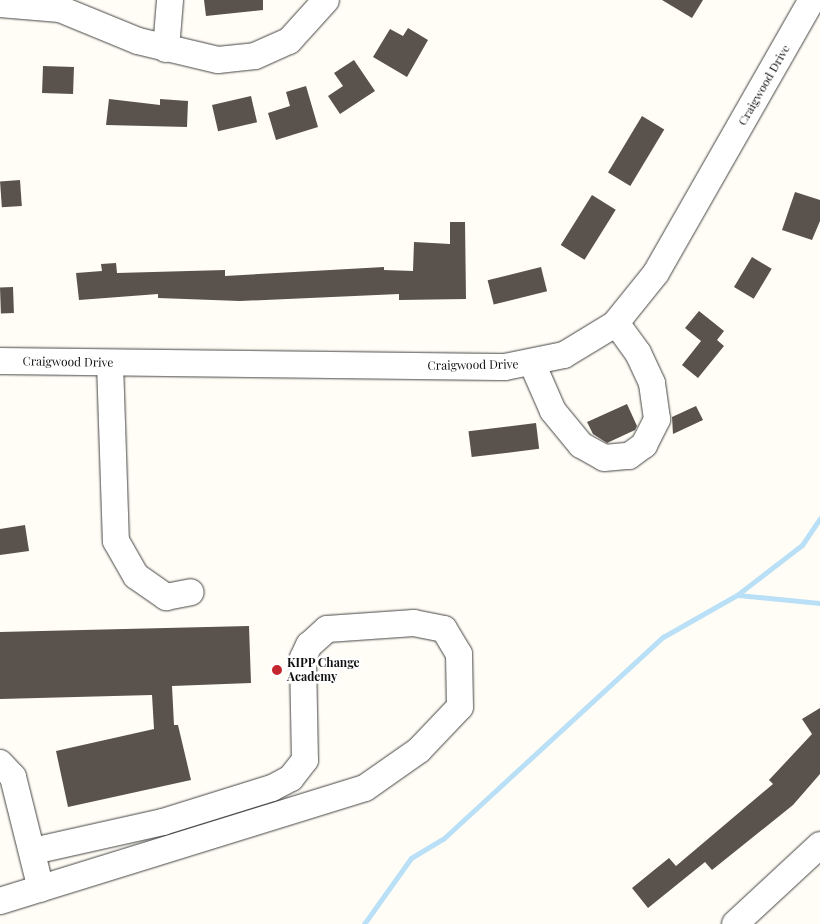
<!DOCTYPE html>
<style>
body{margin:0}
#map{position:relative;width:820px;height:924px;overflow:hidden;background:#fffdf5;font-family:"Playfair Display",serif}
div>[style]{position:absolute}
.stream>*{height:5px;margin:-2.5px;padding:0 2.5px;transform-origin:2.5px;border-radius:2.5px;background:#b9e0f7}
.building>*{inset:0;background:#5a524d;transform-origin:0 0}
.roads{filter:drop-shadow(0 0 1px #444) drop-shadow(0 0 1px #444)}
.minor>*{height:26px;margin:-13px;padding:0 13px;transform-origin:13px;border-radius:13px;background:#fff}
.dots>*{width:14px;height:14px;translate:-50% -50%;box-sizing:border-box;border:2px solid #fff;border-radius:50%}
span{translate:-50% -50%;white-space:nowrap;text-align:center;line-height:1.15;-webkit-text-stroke:5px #fff;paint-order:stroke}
.street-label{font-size:12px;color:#111}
.poi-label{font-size:12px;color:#111;font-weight:700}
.left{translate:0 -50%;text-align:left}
</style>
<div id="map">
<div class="stream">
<div style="left:738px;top:595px;width:82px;rotate:5.6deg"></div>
<div style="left:364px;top:924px;width:81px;rotate:-54.5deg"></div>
<div style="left:411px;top:858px;width:37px;rotate:-31deg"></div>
<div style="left:443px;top:839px;width:299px;rotate:-42.6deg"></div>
<div style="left:663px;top:637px;width:85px;rotate:-29.6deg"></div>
<div style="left:737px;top:595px;width:82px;rotate:-37.6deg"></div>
<div style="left:802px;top:545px;width:32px;rotate:-56deg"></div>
</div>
<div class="building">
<div style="clip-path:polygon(204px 0,263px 0,263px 10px,206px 16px)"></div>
<div style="clip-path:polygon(662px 0,703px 0,692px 18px)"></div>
<div style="clip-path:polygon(408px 28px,428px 40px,407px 77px,373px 57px,390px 29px,403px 36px)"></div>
<div style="clip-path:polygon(354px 60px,375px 91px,340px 114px,328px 96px,343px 86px,334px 73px)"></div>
<div style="left:43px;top:66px;width:31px;height:27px;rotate:2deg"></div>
<div style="clip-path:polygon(306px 86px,318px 127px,276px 140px,268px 113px,290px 106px,286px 92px)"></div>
<div style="left:251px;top:96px;width:27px;height:40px;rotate:77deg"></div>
<div style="clip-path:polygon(109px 99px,160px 105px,160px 99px,188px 101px,187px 127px,106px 125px)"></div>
<div style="left:642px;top:116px;width:26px;height:66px;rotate:31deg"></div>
<div style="left:20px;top:180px;width:26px;height:20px;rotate:86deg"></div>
<div style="clip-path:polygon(795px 192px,820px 200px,820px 221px,812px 240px,782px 230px)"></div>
<div style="left:592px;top:195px;width:28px;height:59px;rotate:32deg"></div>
<div style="clip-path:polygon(450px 222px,465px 222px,466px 299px,399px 300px,399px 294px,240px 301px,158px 298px,158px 294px,79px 300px,76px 273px,102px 271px,101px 264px,116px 263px,117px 273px,225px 270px,225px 276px,384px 267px,384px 270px,413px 271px,414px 242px,450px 244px)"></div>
<div style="left:752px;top:257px;width:23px;height:35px;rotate:31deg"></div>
<div style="left:541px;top:267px;width:25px;height:55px;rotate:76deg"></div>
<div style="left:13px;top:287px;width:26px;height:13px;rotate:88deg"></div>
<div style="clip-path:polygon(699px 311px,724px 331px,717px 340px,724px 346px,698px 378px,682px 365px,701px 341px,685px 328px)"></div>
<div style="clip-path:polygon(627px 404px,637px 426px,635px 430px,607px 443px,593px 434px,587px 422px)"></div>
<div style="clip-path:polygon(696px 406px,703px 420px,673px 434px,672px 417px)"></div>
<div style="left:536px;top:423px;width:26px;height:68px;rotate:83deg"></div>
<div style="clip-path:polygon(25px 525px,29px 551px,0 555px,0 529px)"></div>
<div style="clip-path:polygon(249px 626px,251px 683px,172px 686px,174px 725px,178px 725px,191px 780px,68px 807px,56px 751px,154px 729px,152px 695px,0 699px,0 632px)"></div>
<div style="clip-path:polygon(820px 708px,820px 774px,793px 805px,712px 870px,705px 862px,648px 908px,632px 888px,669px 858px,676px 866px,773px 784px,769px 780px,812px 734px,802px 719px)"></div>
</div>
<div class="roads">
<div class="minor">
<div style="left:0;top:4px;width:60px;rotate:4.8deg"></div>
<div style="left:60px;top:9px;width:84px;rotate:22.3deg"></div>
<div style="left:138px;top:41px;width:82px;rotate:13.4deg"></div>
<div style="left:218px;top:60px;width:37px;rotate:-6deg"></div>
<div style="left:255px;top:56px;width:37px;rotate:-24deg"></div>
<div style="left:289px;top:41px;width:55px;rotate:-47.9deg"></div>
<div style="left:166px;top:49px;width:49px;rotate:-85.3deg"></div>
<div style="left:0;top:361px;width:505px;rotate:0.68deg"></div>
<div style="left:505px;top:367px;width:60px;rotate:-11.5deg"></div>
<div style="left:564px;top:355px;width:60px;rotate:-31.3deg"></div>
<div style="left:615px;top:324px;width:65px;rotate:-51.2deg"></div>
<div style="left:656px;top:273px;width:314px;rotate:-60.3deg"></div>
<div style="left:110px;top:363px;width:178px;rotate:88.1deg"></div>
<div style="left:116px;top:541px;width:40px;rotate:60.3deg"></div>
<div style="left:136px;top:576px;width:37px;rotate:35deg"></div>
<div style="left:166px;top:597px;width:25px;rotate:-11deg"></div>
<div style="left:532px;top:363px;width:52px;rotate:66.4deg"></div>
<div style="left:553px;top:411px;width:44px;rotate:50.5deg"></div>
<div style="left:581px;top:445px;width:26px;rotate:29deg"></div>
<div style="left:604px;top:458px;width:25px;rotate:-5deg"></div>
<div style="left:629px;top:456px;width:19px;rotate:-36deg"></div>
<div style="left:644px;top:445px;width:29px;rotate:-63deg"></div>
<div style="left:657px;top:419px;width:36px;rotate:-98deg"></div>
<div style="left:652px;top:383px;width:33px;rotate:-115deg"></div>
<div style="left:638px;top:353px;width:37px;rotate:-126deg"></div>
<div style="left:0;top:763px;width:19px;rotate:47deg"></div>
<div style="left:13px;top:777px;width:115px;rotate:76deg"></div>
<div style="left:0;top:901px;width:382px;rotate:-17.2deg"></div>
<div style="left:365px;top:788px;width:66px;rotate:-35.1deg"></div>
<div style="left:419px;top:750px;width:59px;rotate:-46.4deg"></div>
<div style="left:460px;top:707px;width:53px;rotate:-91.1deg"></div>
<div style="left:459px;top:654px;width:29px;rotate:-121deg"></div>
<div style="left:444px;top:629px;width:31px;rotate:-169deg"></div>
<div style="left:414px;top:623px;width:87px;rotate:176.1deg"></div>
<div style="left:327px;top:629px;width:24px;rotate:138deg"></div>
<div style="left:309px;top:645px;width:14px;rotate:115deg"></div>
<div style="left:303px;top:658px;width:102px;rotate:88.9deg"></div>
<div style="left:305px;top:760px;width:23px;rotate:128deg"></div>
<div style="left:291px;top:778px;width:21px;rotate:152deg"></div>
<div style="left:272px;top:788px;width:114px;rotate:162.7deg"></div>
<div style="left:163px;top:822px;width:133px;rotate:167.4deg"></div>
<div style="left:735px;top:924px;width:116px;rotate:-42.9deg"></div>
</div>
</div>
<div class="dots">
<div style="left:277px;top:670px;background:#c4262e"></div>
</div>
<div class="street-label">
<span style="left:764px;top:85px;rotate:-60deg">Craigwood Drive</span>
<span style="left:68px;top:362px;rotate:1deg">Craigwood Drive</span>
<span style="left:473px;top:365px;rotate:-1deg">Craigwood Drive</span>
</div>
<div class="poi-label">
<span class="left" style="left:287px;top:670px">KIPP Change<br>Academy</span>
</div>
</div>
